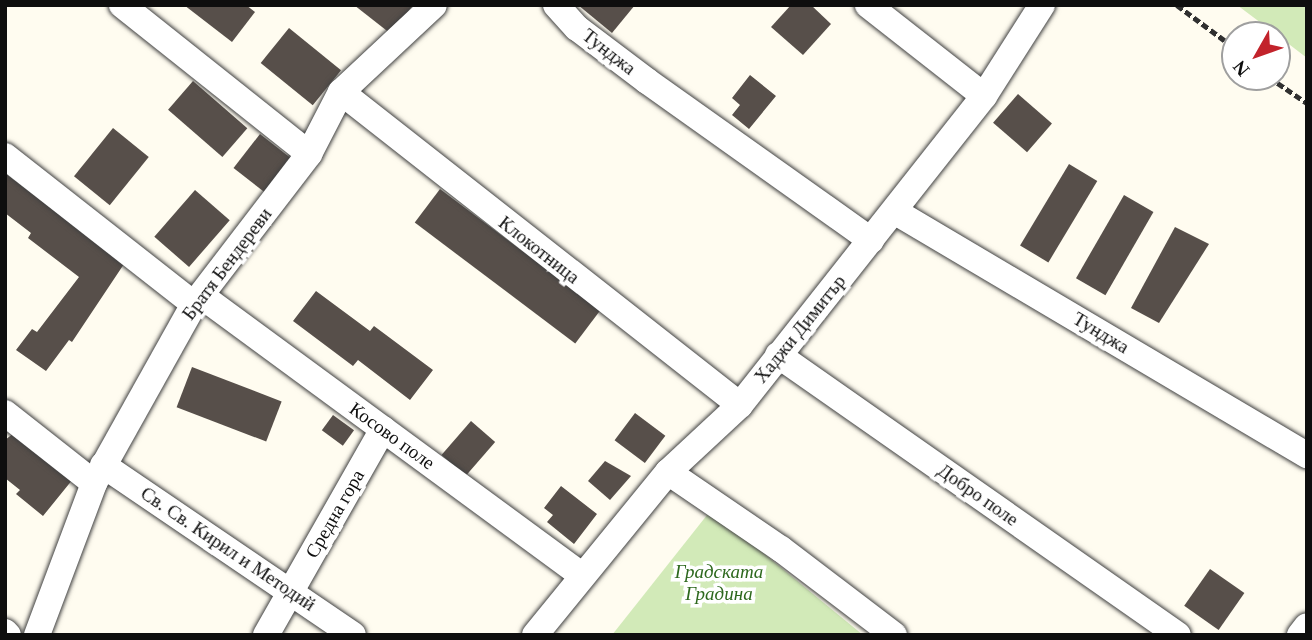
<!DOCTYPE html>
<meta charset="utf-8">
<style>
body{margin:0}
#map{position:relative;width:1312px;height:640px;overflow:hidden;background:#fffcf0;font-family:Georgia,serif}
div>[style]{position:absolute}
.green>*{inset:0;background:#d2eab8}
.building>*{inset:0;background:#574f4a;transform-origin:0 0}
.path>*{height:4.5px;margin-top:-2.25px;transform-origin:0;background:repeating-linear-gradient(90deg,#303030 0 7px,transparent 0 10.5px)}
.roads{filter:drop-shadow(0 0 2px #414141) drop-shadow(0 0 2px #414141)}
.minor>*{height:26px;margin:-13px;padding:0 13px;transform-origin:13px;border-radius:13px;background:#fff}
span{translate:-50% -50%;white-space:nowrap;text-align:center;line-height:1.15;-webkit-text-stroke:7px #fff;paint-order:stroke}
.street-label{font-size:19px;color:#0e0e0e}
.park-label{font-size:19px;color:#2d681d;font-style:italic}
.frame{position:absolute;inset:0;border:7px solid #0e0e0e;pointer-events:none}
.north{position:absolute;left:1221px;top:21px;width:70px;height:70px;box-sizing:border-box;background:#fff;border:2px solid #9f9f9f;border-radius:50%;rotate:230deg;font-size:19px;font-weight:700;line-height:28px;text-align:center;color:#0e0e0e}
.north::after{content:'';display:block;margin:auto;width:24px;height:32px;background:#c2232b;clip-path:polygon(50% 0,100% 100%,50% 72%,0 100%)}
</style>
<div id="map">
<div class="green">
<div style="clip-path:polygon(1237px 5px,1307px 5px,1307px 58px,1277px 35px)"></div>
<div style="clip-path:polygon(711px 510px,863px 635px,612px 635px)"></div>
</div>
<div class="building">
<div style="clip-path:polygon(184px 5px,246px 5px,255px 12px,232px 42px)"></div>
<div style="clip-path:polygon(354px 5px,413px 5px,391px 34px)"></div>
<div style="clip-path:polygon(578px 5px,635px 5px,612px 33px)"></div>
<div style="clip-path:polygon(791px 5px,811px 5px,831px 24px,803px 55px,771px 27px)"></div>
<div style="left:289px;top:28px;width:67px;height:45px;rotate:39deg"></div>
<div style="clip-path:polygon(750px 75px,776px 96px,749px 129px,732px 115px,740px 105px,732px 98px)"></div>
<div style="left:193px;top:81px;width:72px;height:38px;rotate:41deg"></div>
<div style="left:1018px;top:94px;width:45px;height:38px;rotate:41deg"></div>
<div style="left:113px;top:128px;width:46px;height:62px;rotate:39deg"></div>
<div style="left:260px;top:134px;width:41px;height:43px;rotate:38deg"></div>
<div style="left:1069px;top:164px;width:33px;height:95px;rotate:31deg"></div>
<div style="clip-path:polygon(5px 173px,124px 264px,72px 342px,69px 340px,46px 371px,16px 350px,32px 329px,37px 332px,79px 277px,28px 238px,31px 233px,5px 213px)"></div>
<div style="left:440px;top:189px;width:201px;height:42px;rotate:37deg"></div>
<div style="left:195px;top:190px;width:46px;height:62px;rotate:41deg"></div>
<div style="left:1124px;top:195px;width:34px;height:96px;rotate:30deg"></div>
<div style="clip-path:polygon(1175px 227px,1209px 244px,1159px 323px,1131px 308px)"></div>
<div style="clip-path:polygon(316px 291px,370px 331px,374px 326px,433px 370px,410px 400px,358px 360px,353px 366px,293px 321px)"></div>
<div style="left:192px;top:367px;width:96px;height:43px;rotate:21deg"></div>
<div style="left:635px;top:413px;width:38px;height:34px;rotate:37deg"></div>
<div style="left:333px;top:415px;width:26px;height:19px;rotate:36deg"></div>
<div style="left:471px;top:421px;width:32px;height:45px;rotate:41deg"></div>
<div style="clip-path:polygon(14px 433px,73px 479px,43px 516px,16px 494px,20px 490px,5px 478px,5px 440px)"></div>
<div style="clip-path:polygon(605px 461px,631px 476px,610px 500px,588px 481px)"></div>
<div style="clip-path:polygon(561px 486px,597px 514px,574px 544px,547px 522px,553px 515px,544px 508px)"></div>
<div style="left:1210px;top:569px;width:42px;height:45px;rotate:35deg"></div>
</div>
<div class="path">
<div style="left:1177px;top:5px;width:72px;rotate:36.6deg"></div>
<div style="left:1269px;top:77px;width:46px;rotate:34.4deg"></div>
</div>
<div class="roads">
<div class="minor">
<div style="left:122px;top:5px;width:239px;rotate:38.5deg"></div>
<div style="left:556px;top:5px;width:31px;rotate:48deg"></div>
<div style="left:577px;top:28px;width:88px;rotate:37.1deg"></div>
<div style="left:647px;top:81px;width:275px;rotate:35.4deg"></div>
<div style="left:868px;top:5px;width:147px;rotate:38.1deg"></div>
<div style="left:341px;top:92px;width:507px;rotate:38.11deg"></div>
<div style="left:5px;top:156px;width:240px;rotate:38.1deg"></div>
<div style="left:894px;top:211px;width:480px;rotate:30.6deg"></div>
<div style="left:203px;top:297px;width:470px;rotate:36.3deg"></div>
<div style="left:778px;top:355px;width:488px;rotate:35deg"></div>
<div style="left:5px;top:413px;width:113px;rotate:38.2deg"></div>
<div style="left:103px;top:465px;width:302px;rotate:34.2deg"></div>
<div style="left:668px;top:472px;width:137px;rotate:34.3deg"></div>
<div style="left:781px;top:549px;width:142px;rotate:37.3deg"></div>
<div style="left:5px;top:632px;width:4px;rotate:45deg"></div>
<div style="left:37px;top:635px;width:162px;rotate:-69.4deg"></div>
<div style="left:94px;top:483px;width:205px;rotate:-60.8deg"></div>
<div style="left:194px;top:304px;width:189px;rotate:-52.5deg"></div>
<div style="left:309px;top:154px;width:70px;rotate:-62.7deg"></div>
<div style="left:341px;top:92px;width:127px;rotate:-43.1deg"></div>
<div style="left:266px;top:635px;width:237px;rotate:-60.4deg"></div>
<div style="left:535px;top:635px;width:210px;rotate:-50.8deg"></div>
<div style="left:668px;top:472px;width:98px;rotate:-42.9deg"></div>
<div style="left:740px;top:405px;width:394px;rotate:-51.7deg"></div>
<div style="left:984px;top:96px;width:108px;rotate:-57.5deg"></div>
<div style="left:1300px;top:635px;width:11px;rotate:-52deg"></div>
</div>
</div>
<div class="street-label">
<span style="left:609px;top:52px;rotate:38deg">Тунджа</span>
<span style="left:539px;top:250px;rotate:38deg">Клокотница</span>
<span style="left:227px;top:264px;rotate:-53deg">Братя Бендереви</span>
<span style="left:800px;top:329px;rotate:-51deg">Хаджи Димитър</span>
<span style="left:1101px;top:333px;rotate:31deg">Тунджа</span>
<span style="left:392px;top:436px;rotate:36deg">Косово поле</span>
<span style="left:978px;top:495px;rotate:35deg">Добро поле</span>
<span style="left:335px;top:514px;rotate:-60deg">Средна гора</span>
<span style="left:228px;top:549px;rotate:34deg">Св. Св. Кирил и Методий</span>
</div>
<div class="park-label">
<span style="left:719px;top:583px">Градската<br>Градина</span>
</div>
<div class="frame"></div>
<div class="north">N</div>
</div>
